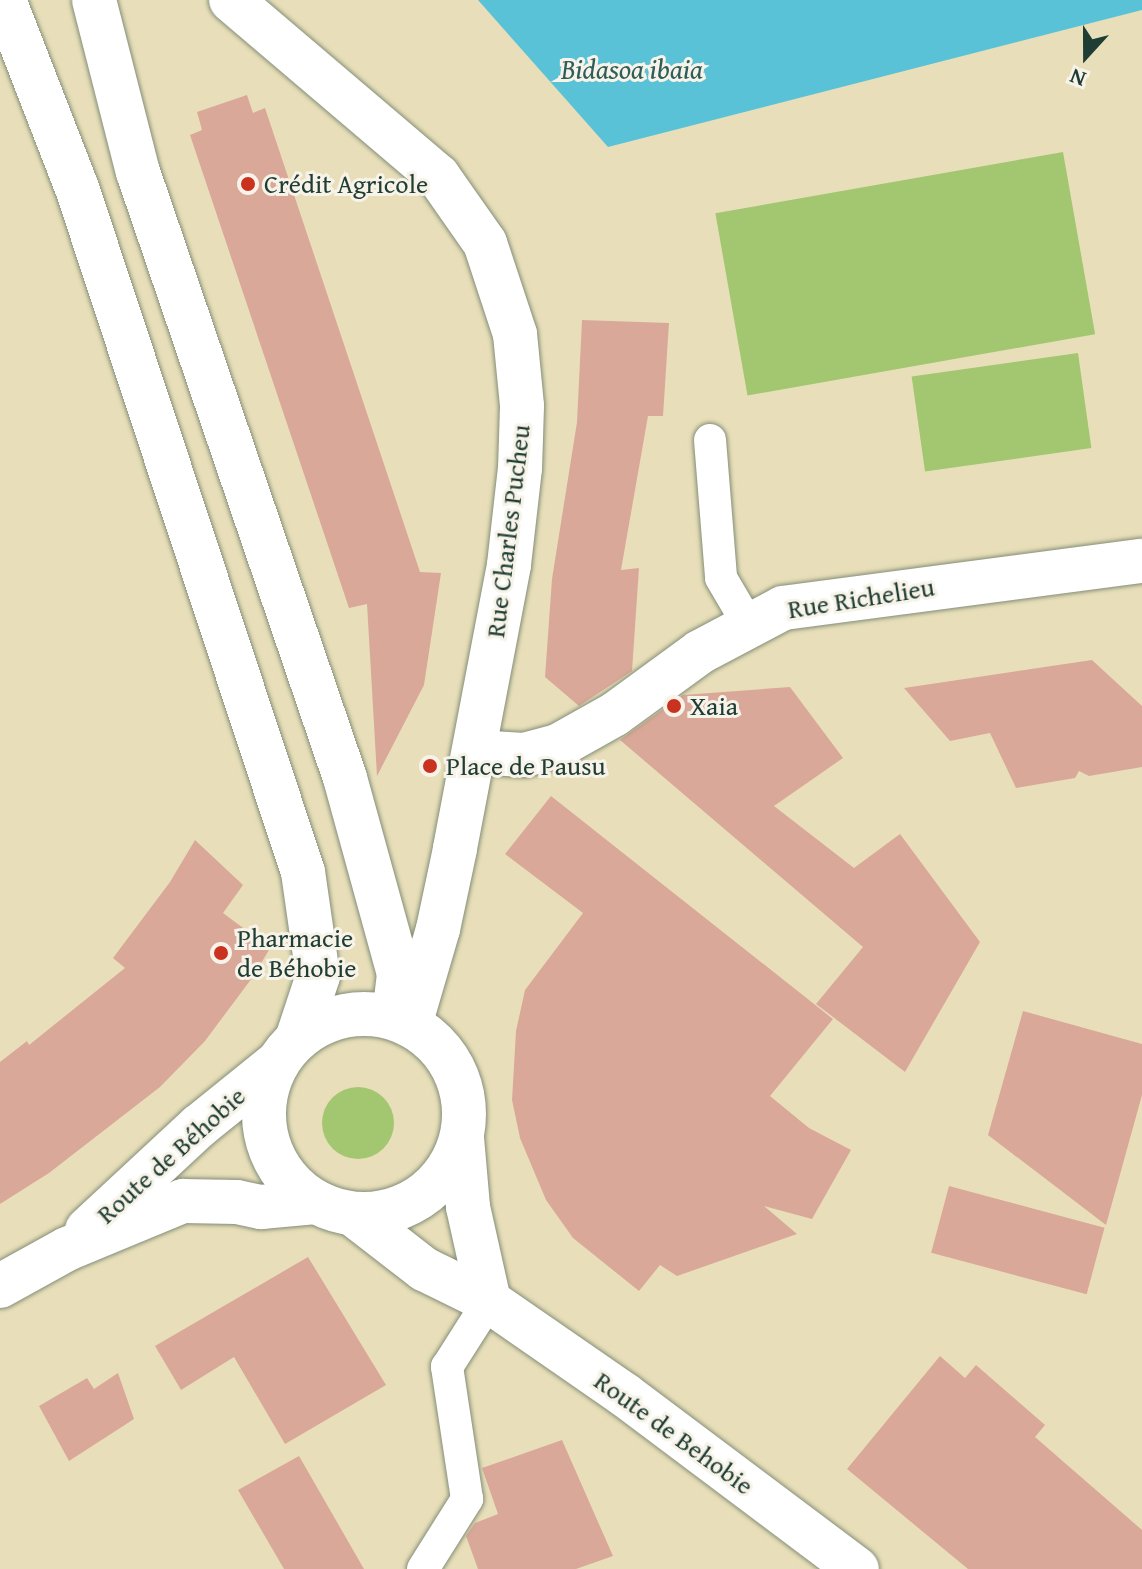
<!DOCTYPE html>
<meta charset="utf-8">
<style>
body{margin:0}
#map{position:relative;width:1142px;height:1569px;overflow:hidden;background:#e8dfba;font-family:"Gentium Book Plus",serif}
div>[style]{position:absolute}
.green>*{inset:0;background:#a3c770;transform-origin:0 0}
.round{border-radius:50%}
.water>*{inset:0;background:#5ac2d6}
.building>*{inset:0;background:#daa899;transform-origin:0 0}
.roads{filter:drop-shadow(0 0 2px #848e77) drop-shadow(0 0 2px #848e77)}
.service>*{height:32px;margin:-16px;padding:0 16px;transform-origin:16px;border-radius:16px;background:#fff}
.minor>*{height:44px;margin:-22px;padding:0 22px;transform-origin:22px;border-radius:22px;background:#fff}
.primary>*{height:44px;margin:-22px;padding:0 22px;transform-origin:22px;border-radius:22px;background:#fff}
.primary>.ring{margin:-22px;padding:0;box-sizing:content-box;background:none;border:44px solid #fff;border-radius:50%}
.dots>*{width:22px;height:22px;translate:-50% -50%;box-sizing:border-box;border:4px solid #f7f3e8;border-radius:50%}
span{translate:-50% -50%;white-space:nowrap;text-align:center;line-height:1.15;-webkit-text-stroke:6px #f7f3e8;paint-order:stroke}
.poi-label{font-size:26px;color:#1f3d34}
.left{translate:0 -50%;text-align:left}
.street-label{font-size:26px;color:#1f3d34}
.water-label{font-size:28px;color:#2e5e5c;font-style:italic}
.north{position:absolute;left:1046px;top:16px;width:80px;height:80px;-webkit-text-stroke:6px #f7f3e8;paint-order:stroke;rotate:201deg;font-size:22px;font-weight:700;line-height:32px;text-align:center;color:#1f3d34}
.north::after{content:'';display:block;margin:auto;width:28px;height:36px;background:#1f3d34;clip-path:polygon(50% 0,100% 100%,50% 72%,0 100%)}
</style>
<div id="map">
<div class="green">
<div style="left:1063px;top:152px;width:185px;height:353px;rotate:80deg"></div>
<div style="left:1078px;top:353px;width:96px;height:168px;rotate:82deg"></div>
<div class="round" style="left:322px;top:1087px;width:72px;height:72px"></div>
</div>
<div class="water">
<div style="clip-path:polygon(478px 0,1142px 0,1142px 10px,608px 147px)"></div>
</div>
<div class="building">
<div style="clip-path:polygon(247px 95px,253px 113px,265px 108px,420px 572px,441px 573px,424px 685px,377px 776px,367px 604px,349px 608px,190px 135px,202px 130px,197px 112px)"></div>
<div style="clip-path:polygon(582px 320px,669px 323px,663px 416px,648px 416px,621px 570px,639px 568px,632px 671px,579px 706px,545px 677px,552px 579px,577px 422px)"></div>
<div style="clip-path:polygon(1092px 660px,1142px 706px,1142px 767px,1089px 776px,1079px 771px,1075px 778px,1016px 788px,990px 733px,950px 741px,904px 688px)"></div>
<div style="clip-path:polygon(790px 687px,843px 758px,774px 806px,854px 868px,900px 834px,980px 942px,905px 1072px,816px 1004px,863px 947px,620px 740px,683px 695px)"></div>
<div style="clip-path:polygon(551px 796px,833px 1019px,770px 1096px,809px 1128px,851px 1150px,812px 1219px,764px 1206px,797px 1234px,677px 1276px,660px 1265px,639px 1291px,573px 1238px,546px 1200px,520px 1138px,512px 1100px,516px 1031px,525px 990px,583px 913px,505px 854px)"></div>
<div style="clip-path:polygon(195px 840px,243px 885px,223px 913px,270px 948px,255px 974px,205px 1041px,160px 1087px,49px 1173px,0 1204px,0 1062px,27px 1041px,29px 1045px,125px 968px,113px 958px,170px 882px)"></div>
<div style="clip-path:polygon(1023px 1011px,1142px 1044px,1142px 1095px,1106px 1225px,988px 1135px)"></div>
<div style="left:949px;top:1186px;width:161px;height:69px;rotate:15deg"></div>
<div style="clip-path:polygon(308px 1257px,386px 1385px,285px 1444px,234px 1357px,181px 1390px,155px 1346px)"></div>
<div style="clip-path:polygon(940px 1356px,965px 1378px,976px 1365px,1045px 1425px,1035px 1437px,1142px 1530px,1142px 1569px,968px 1569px,847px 1469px)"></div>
<div style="clip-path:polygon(118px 1373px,134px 1419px,69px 1461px,39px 1406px,87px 1378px,94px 1389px)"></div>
<div style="clip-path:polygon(562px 1440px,613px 1556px,576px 1569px,478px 1569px,466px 1536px,475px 1523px,498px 1514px,482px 1468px)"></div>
<div style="clip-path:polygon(299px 1456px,364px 1569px,284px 1569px,238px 1490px)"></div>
</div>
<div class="roads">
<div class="service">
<div style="left:710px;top:440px;width:138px;rotate:85.4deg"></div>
<div style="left:721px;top:578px;width:53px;rotate:59.6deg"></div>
<div style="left:423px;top:1569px;width:83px;rotate:-57.8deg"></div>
<div style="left:467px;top:1499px;width:134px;rotate:-98.6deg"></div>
<div style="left:447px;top:1367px;width:78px;rotate:-57.5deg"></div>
</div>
<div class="minor">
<div style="left:231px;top:0;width:272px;rotate:40.4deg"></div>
<div style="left:438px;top:176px;width:82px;rotate:55deg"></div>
<div style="left:485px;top:243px;width:96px;rotate:71.8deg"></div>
<div style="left:515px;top:334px;width:72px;rotate:84.4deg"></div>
<div style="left:522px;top:406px;width:62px;rotate:91.8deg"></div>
<div style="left:520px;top:468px;width:98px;rotate:96.5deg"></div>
<div style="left:509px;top:565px;width:289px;rotate:100.8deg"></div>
<div style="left:455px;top:849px;width:82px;rotate:102deg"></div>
<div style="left:438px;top:929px;width:100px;rotate:106.3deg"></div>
<div style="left:475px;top:752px;width:49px;rotate:3.5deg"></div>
<div style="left:524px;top:755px;width:35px;rotate:-15deg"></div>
<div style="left:558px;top:746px;width:65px;rotate:-29.3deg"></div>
<div style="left:615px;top:714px;width:105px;rotate:-36.1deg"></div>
<div style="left:700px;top:652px;width:94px;rotate:-27.9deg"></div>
<div style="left:783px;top:608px;width:362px;rotate:-7.5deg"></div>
</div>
<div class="primary">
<div style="left:4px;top:0;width:202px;rotate:68.8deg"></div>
<div style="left:77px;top:188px;width:720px;rotate:71.72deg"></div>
<div style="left:303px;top:872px;width:105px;rotate:81.8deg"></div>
<div style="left:318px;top:976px;width:66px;rotate:108.4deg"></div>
<div style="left:94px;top:0;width:178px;rotate:75.7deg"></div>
<div style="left:138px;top:172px;width:640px;rotate:71.14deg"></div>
<div style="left:345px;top:778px;width:203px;rotate:74.6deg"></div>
<div style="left:399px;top:974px;width:42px;rotate:96.8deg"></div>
<div class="ring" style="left:264px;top:1014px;width:156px;height:156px"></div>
<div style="left:462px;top:1138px;width:69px;rotate:85deg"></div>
<div style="left:468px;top:1207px;width:96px;rotate:77.4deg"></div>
<div style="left:353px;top:1214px;width:90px;rotate:37.8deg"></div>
<div style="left:424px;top:1269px;width:72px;rotate:26.2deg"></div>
<div style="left:489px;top:1301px;width:165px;rotate:34.7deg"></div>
<div style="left:625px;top:1395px;width:290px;rotate:36.9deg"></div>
<div style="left:87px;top:1230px;width:153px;rotate:-42.9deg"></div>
<div style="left:199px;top:1126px;width:100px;rotate:-38.9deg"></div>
<div style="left:0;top:1286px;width:77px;rotate:-28.9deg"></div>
<div style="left:67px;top:1249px;width:126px;rotate:-22.5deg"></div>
<div style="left:183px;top:1201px;width:54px;rotate:1.1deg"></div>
<div style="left:237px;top:1202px;width:25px;rotate:12deg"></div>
<div style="left:261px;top:1207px;width:55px;rotate:-5.2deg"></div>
</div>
</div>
<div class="dots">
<div style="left:248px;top:184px;background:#c8321e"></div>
<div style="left:674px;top:706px;background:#c8321e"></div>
<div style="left:430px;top:766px;background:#c8321e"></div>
<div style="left:221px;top:953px;background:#c8321e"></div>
</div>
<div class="poi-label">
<span class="left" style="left:264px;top:184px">Crédit Agricole</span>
<span class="left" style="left:690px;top:706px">Xaia</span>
<span class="left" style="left:446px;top:766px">Place de Pausu</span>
<span class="left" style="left:237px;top:953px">Pharmacie<br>de Béhobie</span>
</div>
<div class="street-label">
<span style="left:508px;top:531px;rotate:-83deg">Rue Charles Pucheu</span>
<span style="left:861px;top:598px;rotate:-9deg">Rue Richelieu</span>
<span style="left:171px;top:1155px;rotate:-42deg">Route de Béhobie</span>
<span style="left:674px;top:1433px;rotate:36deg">Route de Behobie</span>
</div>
<div class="water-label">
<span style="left:632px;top:69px">Bidasoa ibaia</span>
</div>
<div class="north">N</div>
</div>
